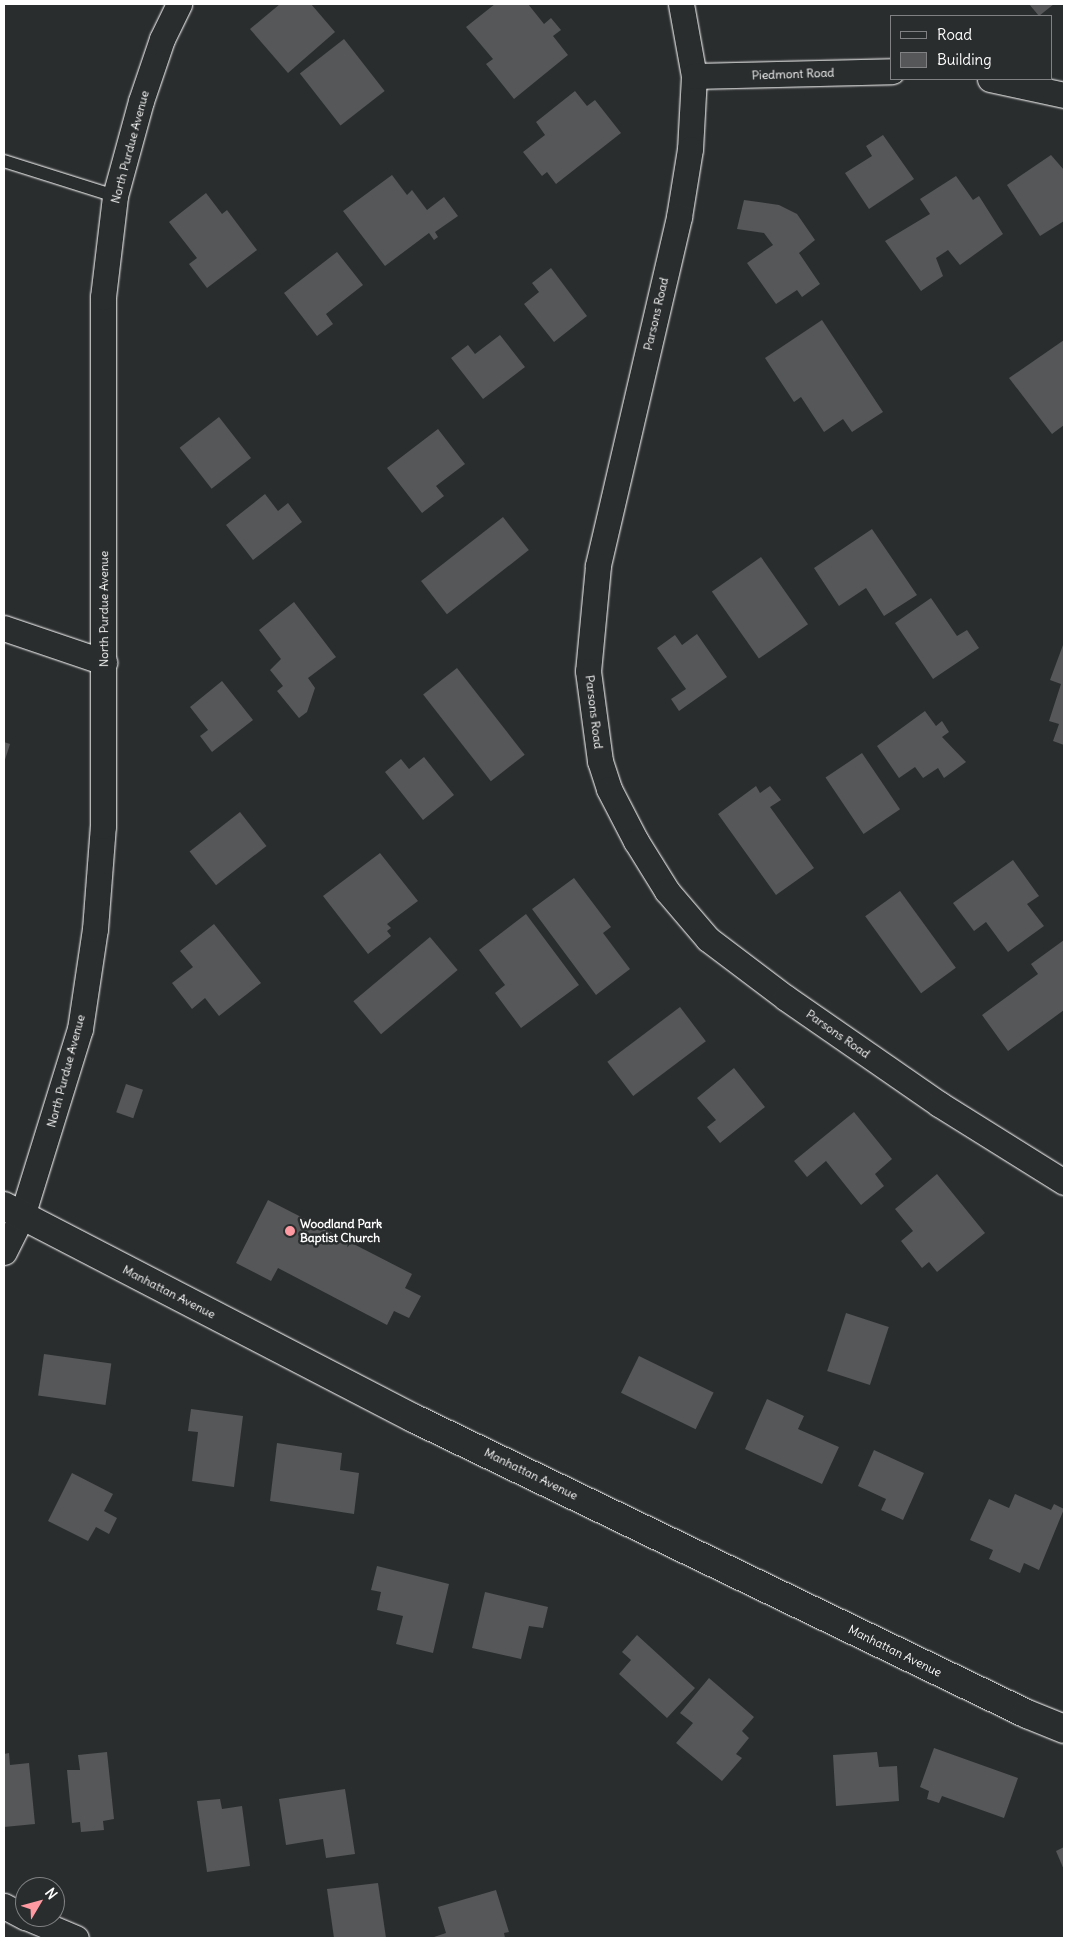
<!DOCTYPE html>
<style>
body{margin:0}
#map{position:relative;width:1068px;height:1942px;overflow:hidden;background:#2a2d2e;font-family:Delius,sans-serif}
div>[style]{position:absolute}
.building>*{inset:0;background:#555758;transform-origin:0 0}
.roads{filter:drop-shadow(0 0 1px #fff) drop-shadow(0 0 1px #fff)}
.lane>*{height:12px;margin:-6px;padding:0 6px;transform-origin:6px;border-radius:6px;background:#2a2d2e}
.street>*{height:25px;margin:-12.5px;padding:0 12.5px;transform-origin:12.5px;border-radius:12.5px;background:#2a2d2e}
.secondary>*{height:28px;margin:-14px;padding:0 14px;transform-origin:14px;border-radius:14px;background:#2a2d2e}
.dots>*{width:14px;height:14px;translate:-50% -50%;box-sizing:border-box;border:2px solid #2a2d2e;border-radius:50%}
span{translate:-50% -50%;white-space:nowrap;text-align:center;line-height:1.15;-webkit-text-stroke:5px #2a2d2e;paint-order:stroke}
.street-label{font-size:12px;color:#fff}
.poi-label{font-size:12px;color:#fff;font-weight:700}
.left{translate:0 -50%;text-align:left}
.frame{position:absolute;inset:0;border:5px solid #fff;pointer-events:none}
.legend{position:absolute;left:890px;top:15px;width:162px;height:65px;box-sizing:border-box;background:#2a2d2e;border:1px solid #7f8182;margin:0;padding:6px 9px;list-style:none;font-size:15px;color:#fff}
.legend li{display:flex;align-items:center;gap:10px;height:25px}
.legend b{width:25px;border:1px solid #7f8182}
.north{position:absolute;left:15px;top:1877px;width:50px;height:50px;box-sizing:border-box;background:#2a2d2e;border:1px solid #7f8182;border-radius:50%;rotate:53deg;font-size:14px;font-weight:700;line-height:20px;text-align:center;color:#fff}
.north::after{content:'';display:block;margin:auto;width:18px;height:22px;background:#ff9aa2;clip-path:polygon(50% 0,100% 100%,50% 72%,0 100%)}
</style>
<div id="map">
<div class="building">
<div style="clip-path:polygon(280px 4px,311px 4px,335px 32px,288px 73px,250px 29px)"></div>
<div style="clip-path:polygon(495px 4px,528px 4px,544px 24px,551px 18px,561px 30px,553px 36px,568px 55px,514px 99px,486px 64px,493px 59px,466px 27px)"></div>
<div style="clip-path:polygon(1029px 4px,1054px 4px,1039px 16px)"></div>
<div style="left:344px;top:39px;width:66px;height:56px;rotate:52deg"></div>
<div style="clip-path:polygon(575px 91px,587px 106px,595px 100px,621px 133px,556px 184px,547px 172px,542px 176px,523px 152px,545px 135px,536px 122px)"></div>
<div style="clip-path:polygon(883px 135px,914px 179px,869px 209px,845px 173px,872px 156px,866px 146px)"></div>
<div style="clip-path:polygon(1051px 155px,1064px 170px,1064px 221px,1040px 236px,1007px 185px)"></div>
<div style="clip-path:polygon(392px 175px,407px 195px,412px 190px,427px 210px,444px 197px,458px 216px,435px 232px,438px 237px,434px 240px,429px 233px,385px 266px,343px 211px)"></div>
<div style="clip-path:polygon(956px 176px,973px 200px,979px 196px,1003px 234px,960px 265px,948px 250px,936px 258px,943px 276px,921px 291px,885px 241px,930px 214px,920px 199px)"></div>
<div style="clip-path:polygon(206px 193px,222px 214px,227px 210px,257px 250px,207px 288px,189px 264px,197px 258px,169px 222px)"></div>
<div style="clip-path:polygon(744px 200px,779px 205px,797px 214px,815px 240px,799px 253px,820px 284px,802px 297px,797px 290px,776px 304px,747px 263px,773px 245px,764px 233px,737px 229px)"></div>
<div style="clip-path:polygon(337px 252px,363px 285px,326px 314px,333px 324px,317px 336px,284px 293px)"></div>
<div style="clip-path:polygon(551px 268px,587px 316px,554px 342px,524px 304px,539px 292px,532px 283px)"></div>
<div style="clip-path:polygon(822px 320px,883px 412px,852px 432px,843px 419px,824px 432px,801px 397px,794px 402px,765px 358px)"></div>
<div style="clip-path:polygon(500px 335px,525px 367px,483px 399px,451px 358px,468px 345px,475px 354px)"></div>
<div style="clip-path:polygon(1064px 340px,1064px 425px,1052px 434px,1009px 378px)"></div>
<div style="left:219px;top:417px;width:52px;height:50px;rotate:52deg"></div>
<div style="clip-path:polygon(438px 429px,465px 464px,436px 486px,444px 496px,422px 513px,387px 468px)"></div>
<div style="clip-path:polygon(265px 494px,278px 511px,288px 503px,302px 522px,253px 560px,226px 525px)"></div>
<div style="left:503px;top:517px;width:42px;height:104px;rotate:52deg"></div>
<div style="clip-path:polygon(872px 529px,917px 595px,884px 616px,866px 588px,839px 606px,814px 568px)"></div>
<div style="left:761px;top:557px;width:82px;height:60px;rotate:55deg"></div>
<div style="clip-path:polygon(931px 598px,957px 636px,967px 630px,979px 648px,933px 679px,895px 623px)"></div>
<div style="clip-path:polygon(294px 602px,336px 657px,308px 678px,315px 688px,307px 712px,299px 718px,277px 691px,283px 686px,270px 670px,281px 659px,259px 630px)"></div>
<div style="clip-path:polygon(697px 634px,727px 677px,679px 711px,671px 699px,686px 689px,657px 648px,675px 635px,682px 645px)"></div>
<div style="clip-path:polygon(1063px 645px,1064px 645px,1064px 745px,1053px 741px,1059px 724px,1049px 721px,1061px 684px,1050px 680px)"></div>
<div style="left:457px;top:668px;width:110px;height:43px;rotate:52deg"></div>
<div style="clip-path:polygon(222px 681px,253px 720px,212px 752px,200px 736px,208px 730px,190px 707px)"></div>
<div style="clip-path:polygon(925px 711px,936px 726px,942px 721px,949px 732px,942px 737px,966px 762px,944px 778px,938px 768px,923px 778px,915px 767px,899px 778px,877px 746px)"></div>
<div style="clip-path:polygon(4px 742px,10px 744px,4px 763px)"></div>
<div style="left:862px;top:753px;width:68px;height:44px;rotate:56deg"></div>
<div style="clip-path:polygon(424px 757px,454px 795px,423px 820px,385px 772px,401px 759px,409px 769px)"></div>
<div style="clip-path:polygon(756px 786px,760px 793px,770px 786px,781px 800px,770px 807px,814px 868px,776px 895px,718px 814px)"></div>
<div style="left:240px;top:812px;width:43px;height:64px;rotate:52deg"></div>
<div style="clip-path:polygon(380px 853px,418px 901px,387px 924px,391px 928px,387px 931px,391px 936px,368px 954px,323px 896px)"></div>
<div style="clip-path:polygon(1013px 860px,1039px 896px,1027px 904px,1044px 926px,1008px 952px,986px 922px,974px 931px,953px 903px)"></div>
<div style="clip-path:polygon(574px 878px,611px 927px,603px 933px,630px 969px,596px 995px,532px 909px)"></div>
<div style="left:900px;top:891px;width:95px;height:43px;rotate:54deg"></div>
<div style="clip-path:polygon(526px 914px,579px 985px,521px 1028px,495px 993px,505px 985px,479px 950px)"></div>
<div style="clip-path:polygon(214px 924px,261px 983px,219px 1016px,205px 998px,192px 1009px,172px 983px,193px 967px,180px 951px)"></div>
<div style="left:430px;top:937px;width:43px;height:100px;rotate:50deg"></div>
<div style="clip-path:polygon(1064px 940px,1064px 1010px,1008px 1051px,982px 1015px,1038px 974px,1031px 964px)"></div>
<div style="left:680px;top:1007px;width:43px;height:91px;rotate:53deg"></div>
<div style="clip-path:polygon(734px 1068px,765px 1107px,720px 1143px,707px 1127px,716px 1120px,697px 1098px)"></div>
<div style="left:126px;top:1084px;width:18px;height:30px;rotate:19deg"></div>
<div style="clip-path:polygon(854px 1112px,892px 1159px,875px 1174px,884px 1186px,861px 1205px,826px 1161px,807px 1177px,794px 1161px)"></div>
<div style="clip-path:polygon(937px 1174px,985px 1233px,937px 1272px,929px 1262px,922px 1268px,901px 1241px,913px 1231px,895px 1209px)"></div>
<div style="clip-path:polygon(268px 1200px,412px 1274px,405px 1288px,421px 1296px,409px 1318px,394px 1311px,387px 1325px,278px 1268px,271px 1281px,236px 1263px)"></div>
<div style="left:846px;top:1313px;width:45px;height:61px;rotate:18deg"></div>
<div style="left:44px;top:1354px;width:68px;height:42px;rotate:8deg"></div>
<div style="left:639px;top:1356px;width:83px;height:41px;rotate:26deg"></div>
<div style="clip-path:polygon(767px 1399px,804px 1416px,798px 1429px,839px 1447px,822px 1484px,745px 1449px)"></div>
<div style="clip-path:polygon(191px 1409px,243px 1416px,234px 1487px,192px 1481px,198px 1432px,188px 1431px)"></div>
<div style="clip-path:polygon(277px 1443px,342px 1453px,340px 1470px,359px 1473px,354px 1514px,270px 1501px)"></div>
<div style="clip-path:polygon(874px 1450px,924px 1473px,903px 1520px,881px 1510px,886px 1499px,858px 1486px)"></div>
<div style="clip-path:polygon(72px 1473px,113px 1494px,104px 1511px,117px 1518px,109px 1534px,96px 1527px,88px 1541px,48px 1521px)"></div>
<div style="clip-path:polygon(1015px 1494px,1051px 1510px,1054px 1504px,1064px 1509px,1039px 1570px,1024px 1563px,1020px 1573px,989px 1559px,993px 1550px,970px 1540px,989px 1499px,1009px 1508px)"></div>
<div style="clip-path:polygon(377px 1566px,449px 1584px,433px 1653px,396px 1644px,403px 1616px,377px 1610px,381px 1592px,371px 1590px)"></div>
<div style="clip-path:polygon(485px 1592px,548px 1607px,543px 1628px,529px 1626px,521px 1659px,472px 1648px)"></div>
<div style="clip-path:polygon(637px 1635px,695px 1688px,667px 1718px,619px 1674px,631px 1660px,622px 1652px)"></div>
<div style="clip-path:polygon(709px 1678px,754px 1717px,742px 1731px,749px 1738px,736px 1754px,742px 1758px,722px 1781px,676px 1743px,693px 1723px,680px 1713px)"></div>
<div style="clip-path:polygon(934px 1748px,1018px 1778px,1004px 1818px,942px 1796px,939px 1803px,927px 1799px,929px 1791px,920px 1787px)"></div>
<div style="clip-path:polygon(107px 1752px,114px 1819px,103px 1821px,104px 1830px,81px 1832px,80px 1822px,72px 1823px,67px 1770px,80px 1770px,78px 1755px)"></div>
<div style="clip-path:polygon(877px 1752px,879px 1767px,897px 1766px,899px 1801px,836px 1806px,833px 1755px)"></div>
<div style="clip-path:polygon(9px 1753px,10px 1765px,29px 1763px,35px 1824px,4px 1827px,4px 1754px)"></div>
<div style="clip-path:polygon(345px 1789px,355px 1854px,326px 1858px,323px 1839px,286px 1845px,279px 1799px)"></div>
<div style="clip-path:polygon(220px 1799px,222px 1809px,242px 1806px,250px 1866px,207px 1872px,197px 1801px)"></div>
<div style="clip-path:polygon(1064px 1847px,1064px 1870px,1056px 1851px)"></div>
<div style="clip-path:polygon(378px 1883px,386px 1938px,334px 1938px,327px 1889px)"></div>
<div style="clip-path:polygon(496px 1890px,509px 1932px,504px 1933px,505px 1938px,431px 1938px,446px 1933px,438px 1907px)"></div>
</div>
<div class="roads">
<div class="lane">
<div style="left:4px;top:161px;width:116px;rotate:17.5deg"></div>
</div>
<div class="street">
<div style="left:681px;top:4px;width:73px;rotate:79.8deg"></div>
<div style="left:694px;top:76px;width:73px;rotate:93.1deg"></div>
<div style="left:690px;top:149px;width:69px;rotate:99.2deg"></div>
<div style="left:679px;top:217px;width:358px;rotate:103.1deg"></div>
<div style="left:598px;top:566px;width:105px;rotate:95.4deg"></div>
<div style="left:588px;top:671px;width:91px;rotate:82.4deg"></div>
<div style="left:600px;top:761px;width:29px;rotate:72deg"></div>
<div style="left:609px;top:789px;width:59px;rotate:62.6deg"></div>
<div style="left:636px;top:841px;width:59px;rotate:58.2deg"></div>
<div style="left:667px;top:891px;width:63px;rotate:49.5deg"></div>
<div style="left:708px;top:939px;width:98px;rotate:37.1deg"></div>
<div style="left:786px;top:998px;width:186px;rotate:34.7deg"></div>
<div style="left:939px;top:1104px;width:147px;rotate:32deg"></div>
<div style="left:694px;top:76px;width:198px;rotate:-1.4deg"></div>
<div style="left:990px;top:79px;width:76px;rotate:12.2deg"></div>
<div style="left:4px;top:628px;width:106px;rotate:18.8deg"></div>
<div style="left:4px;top:1252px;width:40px;rotate:-63.4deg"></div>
<div style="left:22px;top:1216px;width:196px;rotate:-72.8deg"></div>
<div style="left:80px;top:1029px;width:101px;rotate:-81.5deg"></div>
<div style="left:95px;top:929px;width:103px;rotate:-85.6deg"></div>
<div style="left:103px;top:826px;width:529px;rotate:-90deg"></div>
<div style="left:103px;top:297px;width:102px;rotate:-83.2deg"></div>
<div style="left:115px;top:196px;width:98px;rotate:-74.7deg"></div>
<div style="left:141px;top:101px;width:65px;rotate:-71.3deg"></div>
<div style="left:162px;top:39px;width:39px;rotate:-64deg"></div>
<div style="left:4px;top:1906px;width:24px;rotate:28deg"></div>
<div style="left:26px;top:1917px;width:54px;rotate:22.8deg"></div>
</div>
<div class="secondary">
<div style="left:4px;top:1206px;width:461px;rotate:27.4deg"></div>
<div style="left:413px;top:1418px;width:682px;rotate:25.74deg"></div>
<div style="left:1027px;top:1714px;width:40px;rotate:22deg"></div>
</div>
</div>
<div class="dots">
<div style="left:290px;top:1231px;background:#ff9aa2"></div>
</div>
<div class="street-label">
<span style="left:793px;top:74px;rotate:-2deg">Piedmont Road</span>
<span style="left:130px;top:147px;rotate:-75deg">North Purdue Avenue</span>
<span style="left:656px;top:314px;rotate:-77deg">Parsons Road</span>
<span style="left:104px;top:609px;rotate:-90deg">North Purdue Avenue</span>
<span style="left:594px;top:712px;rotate:83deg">Parsons Road</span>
<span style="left:838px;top:1034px;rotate:35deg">Parsons Road</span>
<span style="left:66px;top:1071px;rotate:-75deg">North Purdue Avenue</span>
<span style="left:169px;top:1292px;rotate:27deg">Manhattan Avenue</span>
<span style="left:531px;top:1474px;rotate:26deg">Manhattan Avenue</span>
<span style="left:895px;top:1651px;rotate:26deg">Manhattan Avenue</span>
</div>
<div class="poi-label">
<span class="left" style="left:300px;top:1231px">Woodland Park<br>Baptist Church</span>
</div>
<div class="frame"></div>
<ul class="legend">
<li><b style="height:6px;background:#2a2d2e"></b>Road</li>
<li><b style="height:14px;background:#555758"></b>Building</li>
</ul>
<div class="north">N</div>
</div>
